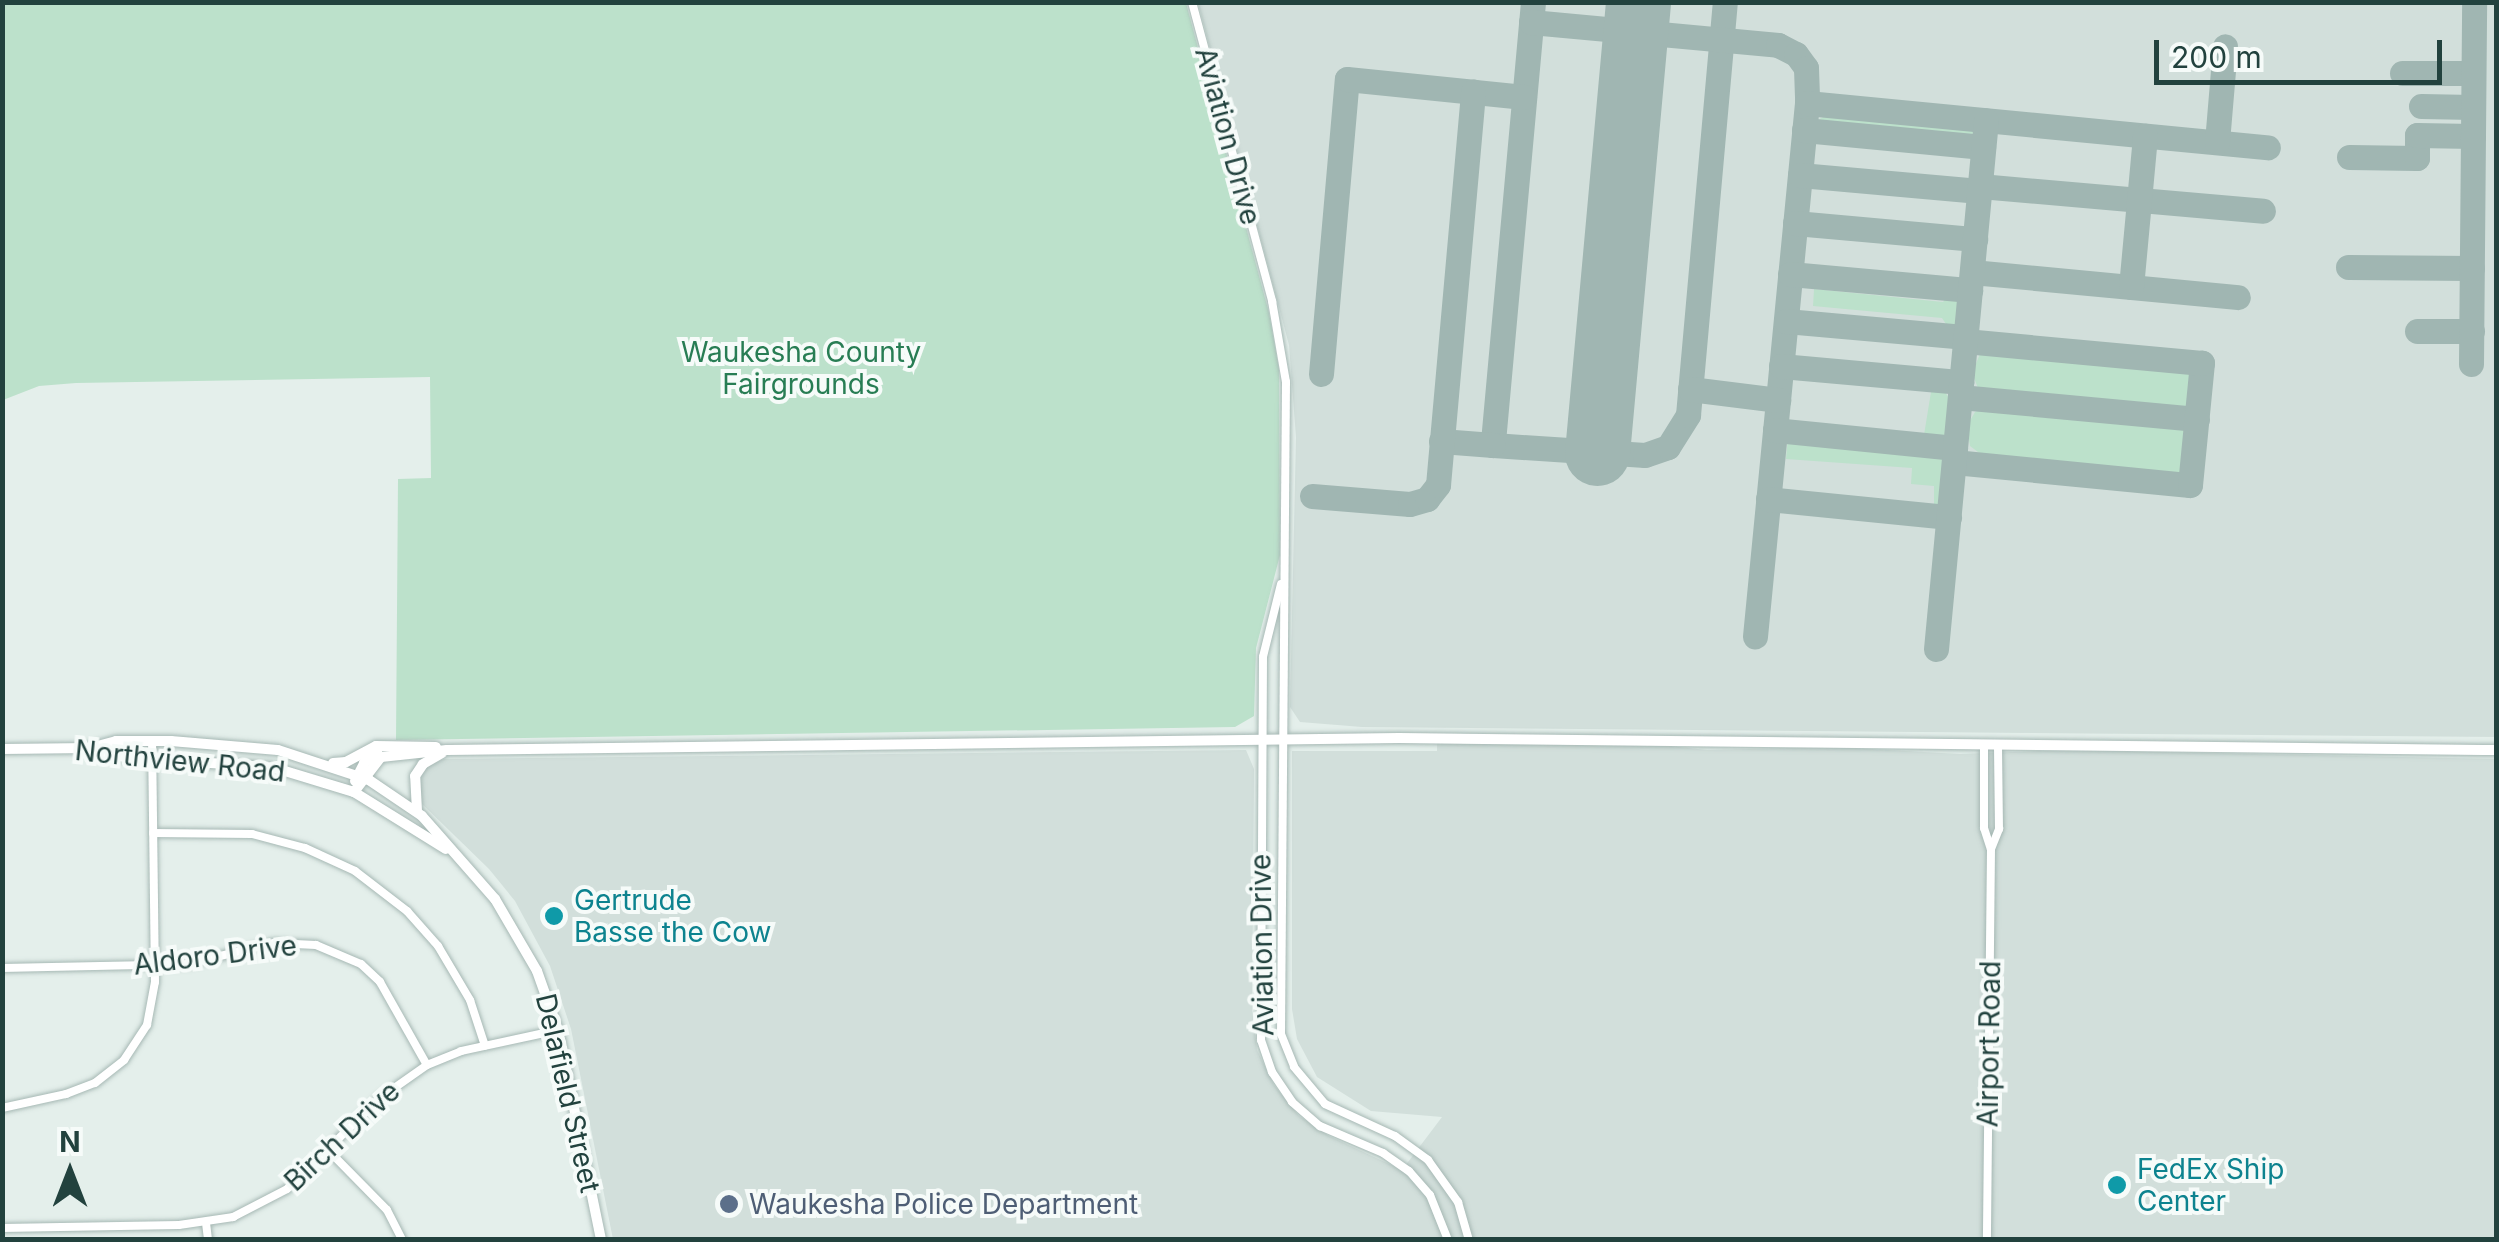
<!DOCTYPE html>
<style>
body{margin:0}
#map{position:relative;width:2499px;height:1242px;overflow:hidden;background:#e4efeb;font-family:Inter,sans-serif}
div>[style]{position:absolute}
.built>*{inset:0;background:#d2dfdb}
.green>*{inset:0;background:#bce1cb}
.taxiway>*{height:25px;margin:-12.5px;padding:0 12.5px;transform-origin:12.5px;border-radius:12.5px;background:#a0b6b2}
.runway>*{height:65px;margin:-32.5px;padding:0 32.5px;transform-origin:32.5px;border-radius:32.5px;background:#a0b6b2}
.roads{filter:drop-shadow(0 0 2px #a6b8b4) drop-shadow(0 0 2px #a6b8b4)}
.minor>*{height:8px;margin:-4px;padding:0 4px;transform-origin:4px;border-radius:4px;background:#fff}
.tertiary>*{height:10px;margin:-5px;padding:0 5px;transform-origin:5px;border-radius:5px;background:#fff}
.dots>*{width:28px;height:28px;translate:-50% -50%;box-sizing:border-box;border:5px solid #f6fbf9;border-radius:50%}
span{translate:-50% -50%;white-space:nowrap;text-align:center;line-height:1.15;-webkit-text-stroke:8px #f6fbf9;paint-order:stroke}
.street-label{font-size:28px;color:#22423e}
.park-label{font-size:28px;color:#287d54}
.culture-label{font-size:28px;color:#0d838f}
.left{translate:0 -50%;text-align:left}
.service-label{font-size:28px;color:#4e5e75}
.frame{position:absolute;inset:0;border:5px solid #22423e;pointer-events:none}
.north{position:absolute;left:20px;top:1122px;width:100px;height:100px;-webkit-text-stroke:8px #f6fbf9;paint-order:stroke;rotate:0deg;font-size:28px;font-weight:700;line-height:40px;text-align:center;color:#22423e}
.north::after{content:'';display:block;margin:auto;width:35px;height:45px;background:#22423e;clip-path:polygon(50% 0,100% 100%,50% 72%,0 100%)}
.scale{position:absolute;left:2154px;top:40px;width:288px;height:45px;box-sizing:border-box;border:5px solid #22423e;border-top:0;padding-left:12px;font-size:30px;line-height:35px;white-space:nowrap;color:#22423e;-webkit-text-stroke:8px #f6fbf9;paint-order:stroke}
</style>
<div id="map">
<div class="built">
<div style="clip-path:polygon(1198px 3px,2496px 3px,2496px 737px,1362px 727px,1300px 722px,1290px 707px,1296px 437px,1289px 345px)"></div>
<div style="clip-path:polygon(1437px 742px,1641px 743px,1707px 750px,1833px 747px,1960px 754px,2067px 750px,2496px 759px,2496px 1239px,613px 1239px,571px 1029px,550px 966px,515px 901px,489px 869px,419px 801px,422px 769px,444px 759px,1246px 750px,1254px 769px,1252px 1010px,1257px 1050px,1274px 1085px,1299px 1116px,1329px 1136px,1402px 1170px,1442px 1117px,1371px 1111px,1317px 1077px,1297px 1039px,1292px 1009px,1292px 751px,1437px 751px)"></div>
</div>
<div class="green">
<div style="clip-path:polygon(3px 3px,1186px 3px,1269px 313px,1279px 369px,1280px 555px,1256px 648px,1254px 716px,1235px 727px,396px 740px,398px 479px,431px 478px,430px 377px,76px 383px,39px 386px,3px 400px)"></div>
<div style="clip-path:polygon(1830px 113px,1972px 126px,1974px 131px,1972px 135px,1818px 120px)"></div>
<div style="clip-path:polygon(1814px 289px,1943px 302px,1952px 292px,1962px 300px,1960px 321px,1950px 330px,1942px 318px,1813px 306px)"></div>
<div style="clip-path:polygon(1995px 349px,2188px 366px,2195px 378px,2193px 405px,2182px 412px,1992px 395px,1978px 388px,1972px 373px,1980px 354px)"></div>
<div style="clip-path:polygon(1931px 392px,1945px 392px,1953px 404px,1950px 442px,1923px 441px)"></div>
<div style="clip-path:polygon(1992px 406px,2183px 423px,2190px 434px,2187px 467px,2176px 475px,1986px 458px,1970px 446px,1967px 426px,1975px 412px)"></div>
<div style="clip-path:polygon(1788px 437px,1944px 452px,1949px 455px,1944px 506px,1934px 509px,1934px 486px,1911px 484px,1912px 468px,1786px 459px)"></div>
</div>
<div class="taxiway">
<div style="left:1533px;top:2px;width:445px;rotate:95.2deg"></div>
<div style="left:1493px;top:445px;width:152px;rotate:3.8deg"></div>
<div style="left:1645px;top:455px;width:24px;rotate:-19deg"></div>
<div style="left:1668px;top:447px;width:38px;rotate:-58deg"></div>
<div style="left:1688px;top:415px;width:415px;rotate:-84.9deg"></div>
<div style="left:1531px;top:22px;width:248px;rotate:5.3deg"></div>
<div style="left:1778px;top:45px;width:20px;rotate:27deg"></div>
<div style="left:1796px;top:54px;width:17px;rotate:54deg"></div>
<div style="left:1806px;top:68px;width:35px;rotate:88deg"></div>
<div style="left:1807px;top:103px;width:536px;rotate:95.57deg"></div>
<div style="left:2402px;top:73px;width:71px"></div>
<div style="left:1807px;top:103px;width:463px;rotate:5.5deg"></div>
<div style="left:2421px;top:106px;width:52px;rotate:1.1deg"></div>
<div style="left:1804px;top:130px;width:180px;rotate:5.4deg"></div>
<div style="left:2217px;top:142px;width:96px;rotate:-85.2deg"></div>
<div style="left:2349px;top:157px;width:68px;rotate:0.8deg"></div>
<div style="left:2417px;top:158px;width:23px;rotate:-90deg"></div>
<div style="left:2417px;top:135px;width:56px;rotate:1deg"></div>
<div style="left:1800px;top:175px;width:180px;rotate:5.1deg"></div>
<div style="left:1980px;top:186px;width:284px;rotate:5deg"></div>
<div style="left:1795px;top:223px;width:181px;rotate:5.1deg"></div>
<div style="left:2348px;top:267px;width:124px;rotate:0.5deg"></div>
<div style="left:1972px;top:272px;width:267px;rotate:5.4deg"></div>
<div style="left:1790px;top:274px;width:181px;rotate:5.1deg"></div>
<div style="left:2131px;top:287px;width:152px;rotate:-84.7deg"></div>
<div style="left:1786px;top:321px;width:181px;rotate:5.1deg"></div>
<div style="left:2417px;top:331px;width:55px"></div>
<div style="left:2471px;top:364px;width:362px;rotate:-89.5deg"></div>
<div style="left:1781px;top:366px;width:181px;rotate:5.1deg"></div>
<div style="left:1321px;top:374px;width:296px;rotate:-85deg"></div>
<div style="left:1347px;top:79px;width:178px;rotate:5.8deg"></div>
<div style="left:1690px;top:389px;width:89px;rotate:7.1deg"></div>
<div style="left:1960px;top:397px;width:238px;rotate:5.3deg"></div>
<div style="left:1775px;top:430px;width:181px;rotate:5.7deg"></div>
<div style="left:1441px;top:441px;width:52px;rotate:4.4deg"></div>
<div style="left:1954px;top:462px;width:237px;rotate:5.6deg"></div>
<div style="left:2190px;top:485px;width:123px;rotate:-84.4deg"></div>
<div style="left:2202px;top:363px;width:238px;rotate:-174.7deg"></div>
<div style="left:1312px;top:496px;width:98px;rotate:4.7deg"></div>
<div style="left:1410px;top:504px;width:18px;rotate:-16deg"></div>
<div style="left:1427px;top:499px;width:18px;rotate:-52deg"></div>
<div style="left:1438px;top:485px;width:395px;rotate:-84.9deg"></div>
<div style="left:1768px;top:499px;width:182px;rotate:5.7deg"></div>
<div style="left:1936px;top:649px;width:531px;rotate:-84.6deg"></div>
</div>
<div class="runway">
<div style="left:1597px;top:453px;width:453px;rotate:-84.8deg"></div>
</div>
<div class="roads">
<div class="minor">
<div style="left:1192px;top:2px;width:310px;rotate:75deg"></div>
<div style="left:1272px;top:301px;width:82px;rotate:80.2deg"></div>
<div style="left:1286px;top:382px;width:652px;rotate:90.44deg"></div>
<div style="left:1281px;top:1034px;width:35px;rotate:68deg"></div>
<div style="left:1294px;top:1067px;width:48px;rotate:50deg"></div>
<div style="left:1325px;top:1104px;width:77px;rotate:24.6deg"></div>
<div style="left:1395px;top:1136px;width:41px;rotate:36deg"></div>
<div style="left:1428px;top:1160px;width:52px;rotate:54.5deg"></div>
<div style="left:1458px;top:1202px;width:40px;rotate:74deg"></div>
<div style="left:1281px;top:584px;width:75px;rotate:103.9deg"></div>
<div style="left:1263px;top:657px;width:383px;rotate:90.3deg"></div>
<div style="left:1261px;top:1040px;width:34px;rotate:71deg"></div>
<div style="left:1272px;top:1072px;width:36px;rotate:56deg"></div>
<div style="left:1292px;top:1102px;width:37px;rotate:41deg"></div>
<div style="left:1320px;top:1126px;width:69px;rotate:23.2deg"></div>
<div style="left:1383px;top:1153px;width:32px;rotate:35deg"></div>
<div style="left:1409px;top:1171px;width:32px;rotate:49deg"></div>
<div style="left:1430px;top:1195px;width:48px;rotate:68.2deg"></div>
<div style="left:1984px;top:745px;width:83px;rotate:90deg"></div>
<div style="left:1984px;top:828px;width:22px;rotate:72deg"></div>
<div style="left:1991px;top:849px;width:391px;rotate:90.6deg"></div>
<div style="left:153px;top:833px;width:99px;rotate:0.6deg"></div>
<div style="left:252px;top:834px;width:55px;rotate:14.8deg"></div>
<div style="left:305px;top:848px;width:55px;rotate:24.7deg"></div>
<div style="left:355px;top:871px;width:66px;rotate:37.6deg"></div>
<div style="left:407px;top:911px;width:47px;rotate:48.5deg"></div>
<div style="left:438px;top:946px;width:63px;rotate:59.3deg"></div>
<div style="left:470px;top:1000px;width:48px;rotate:71.9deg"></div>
<div style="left:1991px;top:849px;width:22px;rotate:-68deg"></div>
<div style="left:1999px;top:829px;width:84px;rotate:-90.7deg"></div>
<div style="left:2px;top:968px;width:185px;rotate:-1.2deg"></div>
<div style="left:187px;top:964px;width:89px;rotate:-13.6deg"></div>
<div style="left:274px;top:943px;width:42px;rotate:2.7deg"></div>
<div style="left:316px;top:945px;width:49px;rotate:22.9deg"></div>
<div style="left:361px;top:964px;width:26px;rotate:43deg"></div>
<div style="left:380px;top:982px;width:95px;rotate:60.5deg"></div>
<div style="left:2px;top:1108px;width:66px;rotate:-12.3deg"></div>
<div style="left:66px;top:1094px;width:31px;rotate:-21deg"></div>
<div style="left:95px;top:1083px;width:37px;rotate:-38deg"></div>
<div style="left:124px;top:1060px;width:42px;rotate:-56.7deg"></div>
<div style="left:147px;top:1025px;width:44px;rotate:-79.5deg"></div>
<div style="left:155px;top:982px;width:241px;rotate:-90.7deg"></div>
<div style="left:328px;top:1150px;width:84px;rotate:45.5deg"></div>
<div style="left:387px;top:1210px;width:34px;rotate:63deg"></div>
<div style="left:206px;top:1223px;width:17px;rotate:83deg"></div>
<div style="left:2px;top:1228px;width:177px;rotate:-1deg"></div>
<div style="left:179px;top:1225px;width:55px;rotate:-8.4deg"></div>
<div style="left:233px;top:1217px;width:61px;rotate:-27.4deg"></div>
<div style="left:287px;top:1189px;width:130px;rotate:-44.4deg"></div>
<div style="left:380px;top:1098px;width:57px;rotate:-35.1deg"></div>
<div style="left:427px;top:1065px;width:37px;rotate:-22deg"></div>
<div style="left:461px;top:1051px;width:99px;rotate:-12.2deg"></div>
</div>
<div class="tertiary">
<div style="left:90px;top:748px;width:27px;rotate:-15deg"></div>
<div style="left:116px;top:741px;width:55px"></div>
<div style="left:171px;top:741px;width:107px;rotate:4.8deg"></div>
<div style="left:278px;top:750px;width:96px;rotate:18.2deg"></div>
<div style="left:369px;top:780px;width:64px;rotate:34.2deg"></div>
<div style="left:422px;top:816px;width:111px;rotate:48.7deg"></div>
<div style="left:495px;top:899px;width:83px;rotate:59.7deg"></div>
<div style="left:537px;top:971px;width:63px;rotate:70.4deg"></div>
<div style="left:558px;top:1030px;width:214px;rotate:78.4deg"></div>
<div style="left:2px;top:749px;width:88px;rotate:-0.7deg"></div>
<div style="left:90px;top:748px;width:28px;rotate:17deg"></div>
<div style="left:117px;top:756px;width:158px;rotate:4.3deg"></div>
<div style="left:275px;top:768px;width:83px;rotate:16.9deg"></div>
<div style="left:354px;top:792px;width:108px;rotate:31.8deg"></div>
<div style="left:333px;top:763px;width:13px;rotate:-4deg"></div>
<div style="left:346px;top:762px;width:34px;rotate:-28deg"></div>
<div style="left:376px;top:746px;width:60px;rotate:1deg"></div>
<div style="left:355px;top:781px;width:20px;rotate:-63deg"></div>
<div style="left:364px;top:763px;width:18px;rotate:-43deg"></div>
<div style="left:354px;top:792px;width:44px;rotate:-52.4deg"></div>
<div style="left:381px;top:757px;width:66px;rotate:-6.1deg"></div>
<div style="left:447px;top:750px;width:952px;rotate:-0.72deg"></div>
<div style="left:1399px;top:738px;width:1097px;rotate:0.63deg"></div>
<div style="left:417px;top:811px;width:35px;rotate:-93deg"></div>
<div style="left:415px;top:776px;width:14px;rotate:-56deg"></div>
<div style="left:423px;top:764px;width:22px;rotate:-30deg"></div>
</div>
</div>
<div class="dots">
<div style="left:554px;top:916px;background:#0f9aa8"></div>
<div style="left:2117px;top:1185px;background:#0f9aa8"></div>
<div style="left:729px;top:1204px;background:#5c6f8a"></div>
</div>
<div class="street-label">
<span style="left:1228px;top:136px;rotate:75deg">Aviation Drive</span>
<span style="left:180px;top:761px;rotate:6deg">Northview Road</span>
<span style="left:1262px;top:945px;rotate:-91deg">Aviation Drive</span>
<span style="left:215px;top:955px;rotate:-7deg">Aldoro Drive</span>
<span style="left:1989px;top:1044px;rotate:-89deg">Airport Road</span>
<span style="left:568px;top:1093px;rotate:77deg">Delafield Street</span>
<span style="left:342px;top:1136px;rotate:-43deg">Birch Drive</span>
</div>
<div class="park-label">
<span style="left:801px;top:368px">Waukesha County<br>Fairgrounds</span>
</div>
<div class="culture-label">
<span class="left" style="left:574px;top:916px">Gertrude<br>Basse the Cow</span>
<span class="left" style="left:2137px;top:1185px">FedEx Ship<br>Center</span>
</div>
<div class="service-label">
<span class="left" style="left:749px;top:1204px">Waukesha Police Department</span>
</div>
<div class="frame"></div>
<div class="north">N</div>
<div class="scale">200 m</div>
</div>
